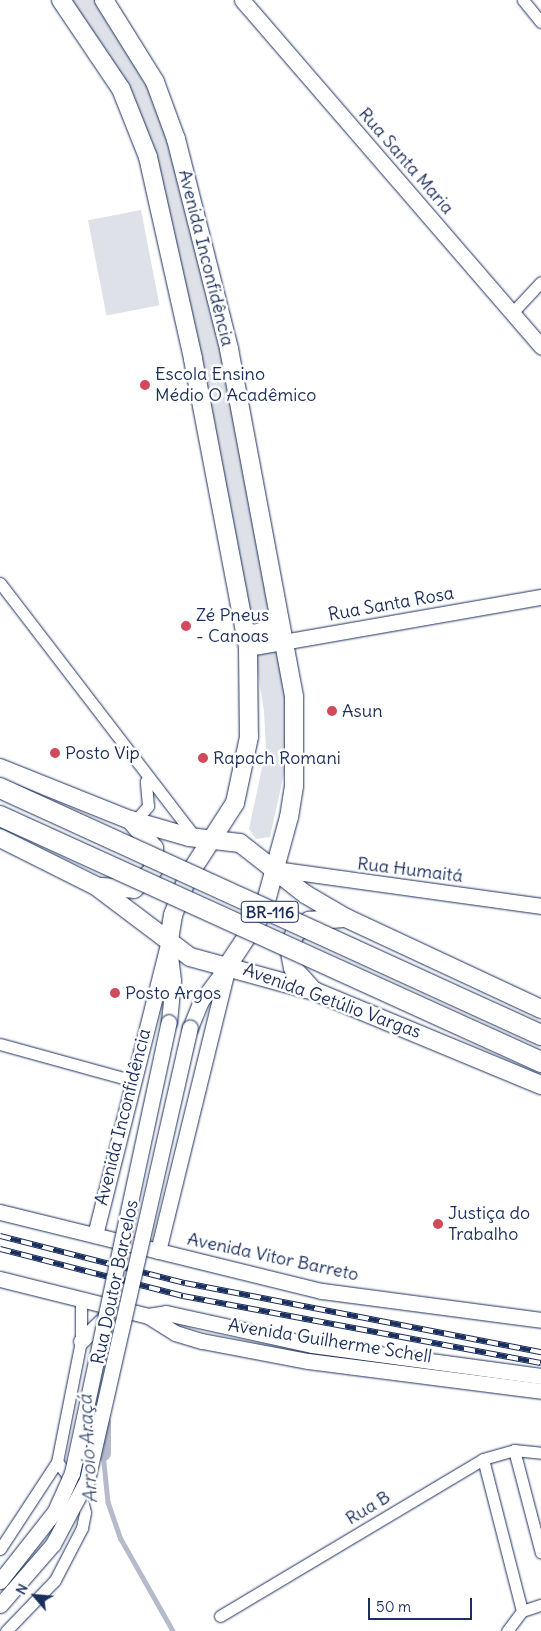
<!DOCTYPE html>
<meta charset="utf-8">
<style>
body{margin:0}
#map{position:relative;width:541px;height:1631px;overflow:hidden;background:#fff;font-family:Delius,sans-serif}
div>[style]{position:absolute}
.green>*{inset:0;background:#dee1e7;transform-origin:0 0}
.stream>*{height:4.5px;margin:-2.25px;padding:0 2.25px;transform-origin:2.25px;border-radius:2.25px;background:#b5bbca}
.canal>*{height:15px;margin:-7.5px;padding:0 7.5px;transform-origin:7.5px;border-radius:7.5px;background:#b5bbca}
.roads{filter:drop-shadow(0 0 1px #1b2f5e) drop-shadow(0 0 1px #1b2f5e)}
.minor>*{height:11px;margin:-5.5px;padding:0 5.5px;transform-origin:5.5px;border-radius:5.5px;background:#fff}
.secondary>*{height:15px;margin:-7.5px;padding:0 7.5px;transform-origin:7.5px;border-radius:7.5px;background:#fff}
.primary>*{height:18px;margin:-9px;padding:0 9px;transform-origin:9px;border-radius:9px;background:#fff}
.rail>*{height:5.5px;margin-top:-2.75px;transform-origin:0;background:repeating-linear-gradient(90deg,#fff 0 11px,#1b2f5e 0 22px);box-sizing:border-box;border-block:1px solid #1b2f5e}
.bridges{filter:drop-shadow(0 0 1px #1b2f5e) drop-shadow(0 0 1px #1b2f5e)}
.secondary-bridge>*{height:15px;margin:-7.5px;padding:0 7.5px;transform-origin:7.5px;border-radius:7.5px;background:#fff}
.motorway-bridge>*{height:20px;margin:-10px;padding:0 10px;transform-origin:10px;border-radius:10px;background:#fff}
.dots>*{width:14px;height:14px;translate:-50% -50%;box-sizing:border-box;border:2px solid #fff;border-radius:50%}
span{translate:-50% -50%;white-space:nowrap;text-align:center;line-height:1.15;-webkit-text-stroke:5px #fff;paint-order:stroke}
.shield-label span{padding:1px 4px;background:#fff;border:1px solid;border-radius:4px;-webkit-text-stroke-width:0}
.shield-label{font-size:16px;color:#1b2f5e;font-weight:700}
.street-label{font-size:18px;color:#1b2f5e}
.poi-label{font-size:18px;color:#1b2f5e}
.left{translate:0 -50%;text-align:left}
.water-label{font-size:19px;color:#49597e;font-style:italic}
.north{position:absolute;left:10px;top:1571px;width:50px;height:50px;-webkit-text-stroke:4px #fff;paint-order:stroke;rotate:297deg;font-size:14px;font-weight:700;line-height:20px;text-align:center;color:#1b2f5e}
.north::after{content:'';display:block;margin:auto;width:18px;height:22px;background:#1b2f5e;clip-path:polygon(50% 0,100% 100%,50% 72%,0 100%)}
.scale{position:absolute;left:368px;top:1598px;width:104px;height:22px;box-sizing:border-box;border:2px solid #1b2f5e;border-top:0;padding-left:6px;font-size:15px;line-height:18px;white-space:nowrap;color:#1b2f5e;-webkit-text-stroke:4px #fff;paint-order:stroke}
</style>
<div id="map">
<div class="green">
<div style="clip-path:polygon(68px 0,97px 0,148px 80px,171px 141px,221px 347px,288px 698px,289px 751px,270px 837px,256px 839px,249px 829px,266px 749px,264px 712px,250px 618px,157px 158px)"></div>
<div style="left:141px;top:210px;width:97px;height:54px;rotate:79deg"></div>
</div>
<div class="stream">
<div style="left:103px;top:1453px;width:49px;rotate:84.2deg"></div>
<div style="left:108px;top:1502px;width:39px;rotate:71deg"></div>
<div style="left:121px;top:1539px;width:106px;rotate:60.5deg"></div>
</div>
<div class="canal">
<div style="left:103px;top:1453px;width:31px;rotate:-90deg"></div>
</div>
<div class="roads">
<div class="minor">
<div style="left:523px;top:0;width:28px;rotate:51deg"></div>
<div style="left:512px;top:313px;width:42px;rotate:-46.9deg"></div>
<div style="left:0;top:583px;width:322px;rotate:52.5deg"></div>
<div style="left:135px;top:821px;width:20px;rotate:-49deg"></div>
<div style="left:148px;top:806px;width:25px;rotate:-95deg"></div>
<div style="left:0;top:1044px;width:136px;rotate:15.4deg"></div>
<div style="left:514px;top:1450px;width:106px;rotate:75.3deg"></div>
<div style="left:483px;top:1459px;width:157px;rotate:75.6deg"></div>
<div style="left:0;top:1549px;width:104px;rotate:-56.8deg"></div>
<div style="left:57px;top:1462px;width:123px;rotate:-78.8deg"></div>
<div style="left:81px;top:1341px;width:40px;rotate:-90deg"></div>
<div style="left:220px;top:1616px;width:306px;rotate:-30.8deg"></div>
<div style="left:483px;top:1459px;width:32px;rotate:-16deg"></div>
<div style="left:514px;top:1450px;width:27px;rotate:6deg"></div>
<div style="left:6px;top:1631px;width:71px;rotate:-46.1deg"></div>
<div style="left:55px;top:1580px;width:59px;rotate:-62.6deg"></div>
<div style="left:82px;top:1528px;width:16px;rotate:-79deg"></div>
<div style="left:85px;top:1512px;width:21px;rotate:-104deg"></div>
<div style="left:80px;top:1492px;width:38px;rotate:-127deg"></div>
<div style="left:507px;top:1631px;width:25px;rotate:-53deg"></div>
<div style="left:522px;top:1611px;width:20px;rotate:-18deg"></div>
</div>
<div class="secondary">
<div style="left:242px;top:0;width:458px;rotate:49.2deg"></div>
<div style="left:248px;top:648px;width:297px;rotate:-9.9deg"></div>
<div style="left:275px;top:869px;width:269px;rotate:7.9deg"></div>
<div style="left:169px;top:1022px;width:42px;rotate:-84.6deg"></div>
<div style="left:173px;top:980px;width:35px;rotate:-97deg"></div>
<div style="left:190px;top:1028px;width:29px;rotate:-68deg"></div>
<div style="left:201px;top:1001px;width:39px;rotate:-53deg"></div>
<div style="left:0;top:1212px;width:332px;rotate:13.8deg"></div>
<div style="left:322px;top:1291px;width:221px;rotate:7.5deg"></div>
<div style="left:95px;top:1235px;width:303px;rotate:-75.9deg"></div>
<div style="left:158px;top:1251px;width:294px;rotate:-76.2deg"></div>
<div style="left:0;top:1279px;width:153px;rotate:14deg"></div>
<div style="left:148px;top:1316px;width:18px;rotate:-9deg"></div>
<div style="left:166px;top:1313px;width:149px;rotate:12.4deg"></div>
<div style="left:312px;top:1345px;width:231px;rotate:7.7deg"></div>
<div style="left:148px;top:1316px;width:32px;rotate:32deg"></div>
<div style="left:175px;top:1333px;width:28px;rotate:17deg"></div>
<div style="left:202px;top:1341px;width:108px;rotate:10.7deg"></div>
<div style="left:308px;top:1361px;width:235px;rotate:7.3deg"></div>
<div style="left:81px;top:1341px;width:40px;rotate:-44deg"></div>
</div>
<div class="primary">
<div style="left:61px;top:0;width:107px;rotate:56deg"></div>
<div style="left:121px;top:89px;width:73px;rotate:68.3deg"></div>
<div style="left:148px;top:157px;width:207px;rotate:77.4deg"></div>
<div style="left:193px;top:359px;width:294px;rotate:79.2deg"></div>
<div style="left:248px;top:648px;width:89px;rotate:89.4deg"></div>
<div style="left:249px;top:737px;width:67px;rotate:102deg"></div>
<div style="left:235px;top:803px;width:87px;rotate:122.8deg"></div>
<div style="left:188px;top:876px;width:42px;rotate:111deg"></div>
<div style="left:173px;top:915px;width:26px;rotate:99deg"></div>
<div style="left:104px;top:0;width:97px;rotate:58.1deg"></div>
<div style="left:155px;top:82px;width:61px;rotate:69.8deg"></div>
<div style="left:176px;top:139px;width:217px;rotate:75.8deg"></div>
<div style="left:229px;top:349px;width:354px;rotate:79.4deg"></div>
<div style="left:294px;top:697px;width:89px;rotate:90deg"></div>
<div style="left:294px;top:786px;width:31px;rotate:99deg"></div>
<div style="left:289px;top:817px;width:98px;rotate:105.3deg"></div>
<div style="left:263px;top:912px;width:64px;rotate:123.4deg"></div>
<div style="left:245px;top:631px;width:9px;rotate:18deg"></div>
<div style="left:254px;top:634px;width:27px;rotate:-17deg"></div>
<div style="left:0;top:768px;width:140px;rotate:21.8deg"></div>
<div style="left:130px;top:820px;width:61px;rotate:16.1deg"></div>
<div style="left:189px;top:837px;width:51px;rotate:6.7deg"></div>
<div style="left:240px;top:843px;width:83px;rotate:38.1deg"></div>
<div style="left:305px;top:894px;width:48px;rotate:30.3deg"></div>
<div style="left:346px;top:918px;width:215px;rotate:25deg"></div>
<div style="left:0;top:838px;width:107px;rotate:26.6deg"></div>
<div style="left:96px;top:886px;width:118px;rotate:37.1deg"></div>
<div style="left:190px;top:957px;width:129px;rotate:15.3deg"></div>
<div style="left:314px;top:991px;width:246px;rotate:22.5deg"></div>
<div style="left:101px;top:887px;width:33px;rotate:3deg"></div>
<div style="left:134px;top:889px;width:27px;rotate:-45deg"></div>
<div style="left:153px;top:870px;width:22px;rotate:-87deg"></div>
<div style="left:154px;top:848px;width:33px;rotate:-130deg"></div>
<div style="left:311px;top:988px;width:27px;rotate:-132deg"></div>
<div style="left:293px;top:968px;width:16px;rotate:-101deg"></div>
<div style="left:290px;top:952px;width:17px;rotate:-77deg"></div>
<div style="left:294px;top:935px;width:21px;rotate:-43deg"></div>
<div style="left:309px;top:921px;width:37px;rotate:-5deg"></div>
</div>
</div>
<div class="rail">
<div style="left:0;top:1236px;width:191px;rotate:14.3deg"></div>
<div style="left:185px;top:1283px;width:363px;rotate:11deg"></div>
<div style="left:0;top:1249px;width:189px;rotate:14.4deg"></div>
<div style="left:183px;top:1296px;width:364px;rotate:10.6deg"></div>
</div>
<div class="bridges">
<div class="secondary-bridge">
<div style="left:0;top:1581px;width:89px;rotate:-51.8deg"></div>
<div style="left:55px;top:1511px;width:42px;rotate:-65.9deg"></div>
<div style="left:72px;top:1473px;width:461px;rotate:-77.9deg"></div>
<div style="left:0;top:1605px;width:81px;rotate:-49deg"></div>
<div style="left:53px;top:1544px;width:72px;rotate:-62deg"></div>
<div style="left:87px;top:1480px;width:464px;rotate:-77.2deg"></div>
</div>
<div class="motorway-bridge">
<div style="left:0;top:788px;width:595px;rotate:24.54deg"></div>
<div style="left:0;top:816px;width:594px;rotate:24.45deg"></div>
</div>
</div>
<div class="dots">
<div style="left:145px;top:385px;background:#d1495b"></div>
<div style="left:186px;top:626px;background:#d1495b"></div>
<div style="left:332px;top:711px;background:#d1495b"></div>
<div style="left:55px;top:753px;background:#d1495b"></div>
<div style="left:203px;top:758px;background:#d1495b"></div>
<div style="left:115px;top:993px;background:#d1495b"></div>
<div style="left:438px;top:1224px;background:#d1495b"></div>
</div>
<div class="shield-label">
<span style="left:270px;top:912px">BR-116</span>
</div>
<div class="street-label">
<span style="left:406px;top:161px;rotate:49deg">Rua Santa Maria</span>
<span style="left:206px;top:258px;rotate:76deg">Avenida Inconfidência</span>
<span style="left:391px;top:604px;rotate:-10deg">Rua Santa Rosa</span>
<span style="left:410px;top:870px;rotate:7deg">Rua Humaitá</span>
<span style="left:332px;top:1001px;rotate:20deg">Avenida Getúlio Vargas</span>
<span style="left:123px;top:1117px;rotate:-76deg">Avenida Inconfidência</span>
<span style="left:273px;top:1257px;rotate:12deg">Avenida Vitor Barreto</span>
<span style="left:115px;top:1282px;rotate:-78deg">Rua Doutor Barcelos</span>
<span style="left:330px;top:1341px;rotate:9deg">Avenida Guilherme Schell</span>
<span style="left:368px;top:1508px;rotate:-31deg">Rua B</span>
</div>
<div class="poi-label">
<span class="left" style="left:155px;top:385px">Escola Ensino<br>Médio O Acadêmico</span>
<span class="left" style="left:196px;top:626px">Zé Pneus<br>- Canoas</span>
<span class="left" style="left:342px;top:711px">Asun</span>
<span class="left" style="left:65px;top:753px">Posto Vip</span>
<span class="left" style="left:213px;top:758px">Rapach Romani</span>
<span class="left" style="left:125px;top:993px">Posto Argos</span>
<span class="left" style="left:448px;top:1224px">Justiça do<br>Trabalho</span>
</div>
<div class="water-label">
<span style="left:88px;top:1449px;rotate:-93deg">Arroio Araçá</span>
</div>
<div class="north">N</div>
<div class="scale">50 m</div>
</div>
